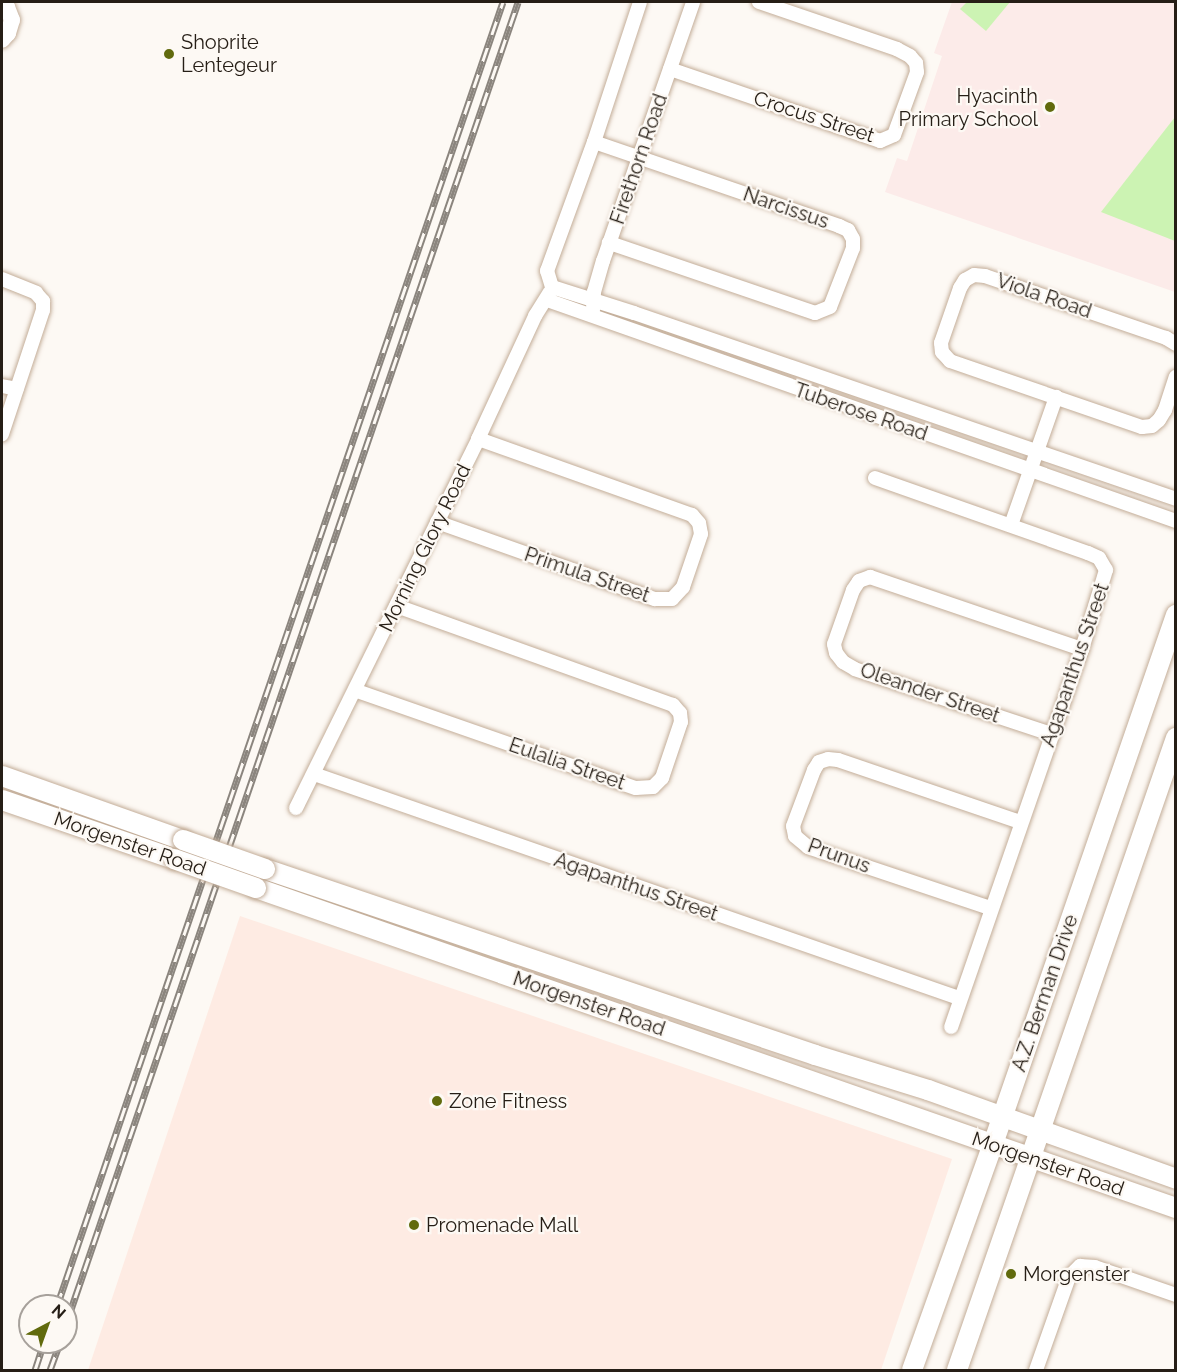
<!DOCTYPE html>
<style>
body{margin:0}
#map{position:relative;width:1177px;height:1372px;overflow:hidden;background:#fdf9f4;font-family:Raleway,sans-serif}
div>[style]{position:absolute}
.commercial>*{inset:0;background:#feebe3}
.education>*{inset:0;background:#fcebe9}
.green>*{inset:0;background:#ccf3b3}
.roads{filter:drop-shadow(0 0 2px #c3ad98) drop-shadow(0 0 2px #c3ad98)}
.minor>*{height:14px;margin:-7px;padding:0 7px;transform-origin:7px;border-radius:7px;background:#fff}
.tertiary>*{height:16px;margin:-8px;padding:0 8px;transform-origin:8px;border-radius:8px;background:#fff}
.secondary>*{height:20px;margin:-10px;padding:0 10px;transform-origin:10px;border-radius:10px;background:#fff}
.rail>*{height:7px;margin-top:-3.5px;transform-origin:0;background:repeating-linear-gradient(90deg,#fdf9f4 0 14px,#8b857e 0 28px);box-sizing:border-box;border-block:2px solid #8b857e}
.bridges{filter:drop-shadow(0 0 2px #c3ad98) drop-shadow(0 0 2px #c3ad98)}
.secondary-bridge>*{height:20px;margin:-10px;padding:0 10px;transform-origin:10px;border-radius:10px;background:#fff}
.dots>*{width:16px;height:16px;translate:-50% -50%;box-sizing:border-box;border:3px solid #fdf9f4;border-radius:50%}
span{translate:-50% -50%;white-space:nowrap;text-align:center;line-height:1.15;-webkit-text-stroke:4.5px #fdf9f4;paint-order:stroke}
.poi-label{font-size:20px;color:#261e16}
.left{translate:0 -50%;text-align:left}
.right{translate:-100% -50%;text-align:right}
.street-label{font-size:20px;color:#261e16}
.frame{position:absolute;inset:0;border:3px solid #261e16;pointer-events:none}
.north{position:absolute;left:18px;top:1294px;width:60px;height:60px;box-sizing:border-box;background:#fdf9f4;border:2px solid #a7a19b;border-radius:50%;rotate:41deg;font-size:16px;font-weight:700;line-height:24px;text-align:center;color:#261e16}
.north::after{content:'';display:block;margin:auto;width:21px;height:27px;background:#616a0d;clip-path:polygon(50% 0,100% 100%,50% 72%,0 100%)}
</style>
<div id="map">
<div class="commercial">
<div style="clip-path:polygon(240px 916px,952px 1159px,881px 1370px,88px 1370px)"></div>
</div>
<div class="education">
<div style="clip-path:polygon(952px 2px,1175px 2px,1175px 292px,885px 192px,897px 158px,907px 161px,942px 56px,934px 53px)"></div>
</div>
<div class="green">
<div style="clip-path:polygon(967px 2px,1010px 2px,986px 31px,960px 9px)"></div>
<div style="clip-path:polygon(1175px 117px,1175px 241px,1101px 212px)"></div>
</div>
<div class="roads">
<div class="minor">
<div style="left:670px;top:69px;width:222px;rotate:18.9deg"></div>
<div style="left:880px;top:141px;width:15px;rotate:-23deg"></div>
<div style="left:894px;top:135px;width:67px;rotate:-69.9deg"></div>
<div style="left:917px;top:72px;width:9px;rotate:-96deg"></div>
<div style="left:916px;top:63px;width:9px;rotate:-131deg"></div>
<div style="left:910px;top:56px;width:15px;rotate:-152deg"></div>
<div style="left:897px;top:49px;width:146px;rotate:-161.2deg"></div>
<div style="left:594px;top:142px;width:259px;rotate:18.9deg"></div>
<div style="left:839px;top:226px;width:10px;rotate:24deg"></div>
<div style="left:848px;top:230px;width:10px;rotate:61deg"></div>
<div style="left:853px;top:239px;width:9px;rotate:90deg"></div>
<div style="left:853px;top:248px;width:63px;rotate:111.3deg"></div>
<div style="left:830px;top:307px;width:16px;rotate:158deg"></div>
<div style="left:815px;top:313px;width:218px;rotate:-161.2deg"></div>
<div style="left:2px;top:279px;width:37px;rotate:22deg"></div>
<div style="left:36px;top:293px;width:11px;rotate:49deg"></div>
<div style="left:43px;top:301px;width:9px;rotate:90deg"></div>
<div style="left:43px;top:310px;width:131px;rotate:108.3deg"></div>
<div style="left:552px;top:287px;width:86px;rotate:17.6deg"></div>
<div style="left:634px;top:313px;width:573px;rotate:18.94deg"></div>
<div style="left:552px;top:287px;width:17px;rotate:-107deg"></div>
<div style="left:547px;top:271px;width:137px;rotate:-70deg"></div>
<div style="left:594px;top:142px;width:147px;rotate:-71.8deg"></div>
<div style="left:547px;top:300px;width:667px;rotate:19.36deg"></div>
<div style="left:593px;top:310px;width:18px;rotate:-87deg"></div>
<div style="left:594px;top:292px;width:32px;rotate:-74deg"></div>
<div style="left:603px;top:261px;width:274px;rotate:-70.8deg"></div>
<div style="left:1176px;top:344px;width:12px;rotate:-149deg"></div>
<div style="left:1166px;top:338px;width:191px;rotate:-161.1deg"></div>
<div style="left:985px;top:276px;width:11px;rotate:-175deg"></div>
<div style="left:974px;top:275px;width:10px;rotate:151deg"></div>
<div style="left:965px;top:280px;width:9px;rotate:122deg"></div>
<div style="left:960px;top:288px;width:58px;rotate:109.1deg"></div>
<div style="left:941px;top:343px;width:9px;rotate:84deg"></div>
<div style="left:942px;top:352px;width:12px;rotate:48deg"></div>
<div style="left:950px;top:361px;width:203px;rotate:19deg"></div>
<div style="left:1142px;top:427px;width:10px;rotate:-6deg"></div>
<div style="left:1152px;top:426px;width:9px;rotate:-41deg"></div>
<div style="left:1159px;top:420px;width:12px;rotate:-59deg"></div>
<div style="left:1165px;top:410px;width:35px;rotate:-72deg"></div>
<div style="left:2px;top:386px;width:15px;rotate:11deg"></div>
<div style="left:875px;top:478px;width:226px;rotate:19.4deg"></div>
<div style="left:1088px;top:553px;width:12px;rotate:24deg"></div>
<div style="left:1099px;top:558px;width:14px;rotate:60deg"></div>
<div style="left:1106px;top:570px;width:83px;rotate:106.9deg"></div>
<div style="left:1082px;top:649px;width:400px;rotate:109.1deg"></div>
<div style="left:437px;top:522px;width:231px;rotate:19.5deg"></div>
<div style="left:655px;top:599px;width:17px"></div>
<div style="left:672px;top:599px;width:16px;rotate:-47deg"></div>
<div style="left:683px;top:587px;width:56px;rotate:-71.2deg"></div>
<div style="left:701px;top:534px;width:11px;rotate:-100deg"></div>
<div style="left:699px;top:523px;width:11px;rotate:-131deg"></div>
<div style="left:692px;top:515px;width:227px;rotate:-160.4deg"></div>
<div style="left:1011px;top:525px;width:136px;rotate:-70.6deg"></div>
<div style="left:357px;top:691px;width:295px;rotate:19.2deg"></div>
<div style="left:636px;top:788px;width:17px;rotate:-3deg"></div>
<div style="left:653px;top:787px;width:13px;rotate:-45deg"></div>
<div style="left:662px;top:778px;width:59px;rotate:-71.3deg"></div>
<div style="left:681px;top:722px;width:9px;rotate:-96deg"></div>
<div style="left:680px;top:713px;width:11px;rotate:-131deg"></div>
<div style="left:673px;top:705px;width:294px;rotate:-160.3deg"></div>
<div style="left:1051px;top:734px;width:206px;rotate:-161.7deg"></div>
<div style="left:855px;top:669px;width:14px;rotate:-150deg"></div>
<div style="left:843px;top:662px;width:11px;rotate:-128deg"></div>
<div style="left:836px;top:653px;width:9px;rotate:-103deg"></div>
<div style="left:834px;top:644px;width:57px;rotate:-70.6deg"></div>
<div style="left:853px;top:590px;width:11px;rotate:-56deg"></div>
<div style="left:859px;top:581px;width:12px;rotate:-20deg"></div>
<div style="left:870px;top:577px;width:224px;rotate:18.8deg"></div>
<div style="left:314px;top:774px;width:683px;rotate:19.15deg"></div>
<div style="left:296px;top:808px;width:411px;rotate:-63.7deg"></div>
<div style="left:478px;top:439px;width:136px;rotate:-65.1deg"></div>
<div style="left:535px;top:316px;width:28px;rotate:-58deg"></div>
<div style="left:990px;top:908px;width:192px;rotate:-161.5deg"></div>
<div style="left:808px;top:847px;width:17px;rotate:-140deg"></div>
<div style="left:795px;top:836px;width:10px;rotate:-101deg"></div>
<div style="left:793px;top:826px;width:60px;rotate:-69.4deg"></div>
<div style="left:814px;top:770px;width:9px;rotate:-58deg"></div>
<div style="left:819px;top:762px;width:9px;rotate:-18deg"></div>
<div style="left:828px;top:759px;width:10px;rotate:6deg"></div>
<div style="left:838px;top:760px;width:192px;rotate:18.8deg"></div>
<div style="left:1036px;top:1370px;width:99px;rotate:-70.5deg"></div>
<div style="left:1069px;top:1277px;width:16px;rotate:-45deg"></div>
<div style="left:1080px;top:1266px;width:15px;rotate:4deg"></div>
<div style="left:1095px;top:1267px;width:86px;rotate:19.1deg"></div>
</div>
<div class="tertiary">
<div style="left:2px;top:2px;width:7px;rotate:45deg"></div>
<div style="left:7px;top:7px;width:14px;rotate:69deg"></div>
<div style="left:12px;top:20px;width:14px;rotate:107deg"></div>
<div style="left:8px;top:33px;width:9px;rotate:131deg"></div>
</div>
<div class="secondary">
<div style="left:2px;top:776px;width:192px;rotate:19.5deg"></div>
<div style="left:2px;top:800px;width:182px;rotate:18.9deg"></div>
<div style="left:265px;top:869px;width:581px;rotate:18.68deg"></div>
<div style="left:815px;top:1055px;width:118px;rotate:17.2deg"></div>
<div style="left:928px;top:1090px;width:263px;rotate:19.7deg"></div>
<div style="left:256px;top:888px;width:974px;rotate:19.18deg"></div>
<div style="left:912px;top:1370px;width:240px;rotate:-70.3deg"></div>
<div style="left:993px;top:1144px;width:560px;rotate:-70.92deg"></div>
<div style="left:957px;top:1370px;width:669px;rotate:-70.89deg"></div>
</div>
</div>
<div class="rail">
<div style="left:57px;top:1306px;width:1378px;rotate:-71.12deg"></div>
<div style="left:66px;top:1324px;width:1397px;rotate:-71.12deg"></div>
<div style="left:35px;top:1370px;width:29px;rotate:-72deg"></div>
<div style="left:50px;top:1370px;width:30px;rotate:-70deg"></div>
</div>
<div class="bridges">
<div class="secondary-bridge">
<div style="left:183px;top:840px;width:87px;rotate:19.5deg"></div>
<div style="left:174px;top:859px;width:87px;rotate:19.5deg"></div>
</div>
</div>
<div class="dots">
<div style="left:169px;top:54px;background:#616a0d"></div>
<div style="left:1050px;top:107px;background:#616a0d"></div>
<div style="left:437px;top:1101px;background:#616a0d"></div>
<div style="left:414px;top:1225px;background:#616a0d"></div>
<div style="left:1011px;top:1274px;background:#616a0d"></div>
</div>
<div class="poi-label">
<span class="left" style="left:181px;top:54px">Shoprite<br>Lentegeur</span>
<span class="right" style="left:1038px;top:108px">Hyacinth<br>Primary School</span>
<span class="left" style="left:449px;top:1101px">Zone Fitness</span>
<span class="left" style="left:426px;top:1225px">Promenade Mall</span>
<span class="left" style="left:1023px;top:1274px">Morgenster</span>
</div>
<div class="street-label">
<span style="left:814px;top:117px;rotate:18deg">Crocus Street</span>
<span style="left:639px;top:159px;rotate:-71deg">Firethorn Road</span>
<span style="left:786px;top:208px;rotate:19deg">Narcissus</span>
<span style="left:1044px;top:296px;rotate:19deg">Viola Road</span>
<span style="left:861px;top:412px;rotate:19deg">Tuberose Road</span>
<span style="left:425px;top:548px;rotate:-64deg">Morning Glory Road</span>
<span style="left:587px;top:575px;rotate:19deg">Primula Street</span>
<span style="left:1075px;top:665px;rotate:-71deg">Agapanthus Street</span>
<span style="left:930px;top:693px;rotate:19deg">Oleander Street</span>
<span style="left:567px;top:764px;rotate:19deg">Eulalia Street</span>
<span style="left:130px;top:844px;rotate:19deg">Morgenster Road</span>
<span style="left:839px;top:856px;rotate:20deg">Prunus</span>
<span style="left:636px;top:887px;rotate:19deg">Agapanthus Street</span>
<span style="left:1045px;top:993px;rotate:-71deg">A.Z. Berman Drive</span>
<span style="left:589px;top:1004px;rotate:19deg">Morgenster Road</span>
<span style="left:1048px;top:1164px;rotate:19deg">Morgenster Road</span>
</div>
<div class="frame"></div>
<div class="north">N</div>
</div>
